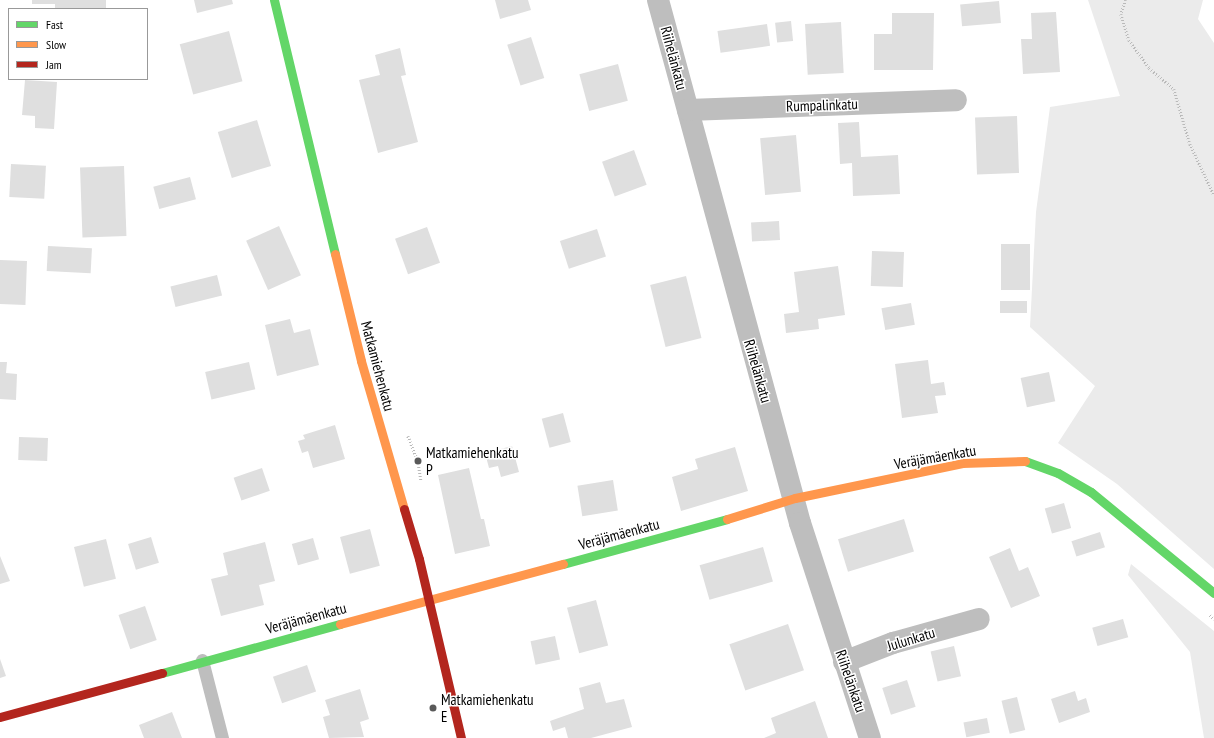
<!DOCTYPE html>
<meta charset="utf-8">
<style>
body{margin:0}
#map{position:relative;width:1214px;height:738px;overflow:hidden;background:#fff;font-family:"PT Sans Narrow",sans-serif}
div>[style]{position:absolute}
.green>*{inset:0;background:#ebebeb}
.building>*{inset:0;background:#dfdfdf;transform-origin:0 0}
.path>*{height:2.5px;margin-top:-1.25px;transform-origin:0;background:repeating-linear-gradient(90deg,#b9b9b9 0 1px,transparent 0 3px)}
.lane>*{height:13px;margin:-6.5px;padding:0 6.5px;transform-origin:6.5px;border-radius:6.5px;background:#bebebe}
.street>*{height:22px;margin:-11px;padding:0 11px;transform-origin:11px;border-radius:11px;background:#bebebe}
.fast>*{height:9px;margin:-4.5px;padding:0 4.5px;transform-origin:4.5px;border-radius:4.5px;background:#63d668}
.slow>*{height:9px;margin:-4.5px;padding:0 4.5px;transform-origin:4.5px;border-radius:4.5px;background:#ff974d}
.jam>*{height:9px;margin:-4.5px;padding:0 4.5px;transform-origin:4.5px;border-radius:4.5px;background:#b3261e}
.dots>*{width:11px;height:11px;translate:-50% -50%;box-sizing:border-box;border:2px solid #fff;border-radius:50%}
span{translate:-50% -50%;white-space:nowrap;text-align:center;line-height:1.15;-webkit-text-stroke:3px #fff;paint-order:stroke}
.street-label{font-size:15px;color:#000}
.poi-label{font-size:15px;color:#000}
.left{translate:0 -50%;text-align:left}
.legend{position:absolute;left:8px;top:8px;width:140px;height:72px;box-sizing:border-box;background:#fff;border:1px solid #999;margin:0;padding:5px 7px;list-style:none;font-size:12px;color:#000}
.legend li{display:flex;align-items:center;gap:8px;height:20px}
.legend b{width:20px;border:1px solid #999}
</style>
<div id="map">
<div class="green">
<div style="clip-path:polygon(1088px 0,1203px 0,1198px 19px,1214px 43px,1214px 569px,1117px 484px,1058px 443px,1095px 386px,1030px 327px,1036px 212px,1050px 107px,1120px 96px)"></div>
<div style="clip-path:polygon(1131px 564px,1214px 631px,1214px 738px,1204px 738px,1190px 652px,1128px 575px)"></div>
</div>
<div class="building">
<div style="clip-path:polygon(32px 0,106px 0,106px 9px,55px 9px,55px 4px,32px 4px)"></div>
<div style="clip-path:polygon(194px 0,232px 0,233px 4px,197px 13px)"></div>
<div style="clip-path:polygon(495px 0,528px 0,531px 10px,500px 19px)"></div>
<div style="left:999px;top:1px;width:22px;height:39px;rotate:85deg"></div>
<div style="clip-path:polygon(1056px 12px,1060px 72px,1023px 74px,1021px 39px,1032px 39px,1031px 13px)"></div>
<div style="clip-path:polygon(892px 13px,934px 13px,933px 70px,874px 70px,874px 34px,892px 34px)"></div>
<div style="left:791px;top:21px;width:20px;height:16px;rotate:84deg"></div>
<div style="left:841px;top:22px;width:51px;height:36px;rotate:87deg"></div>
<div style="left:767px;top:24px;width:22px;height:50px;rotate:82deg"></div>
<div style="left:229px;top:31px;width:52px;height:51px;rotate:75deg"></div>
<div style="left:531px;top:37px;width:43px;height:25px;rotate:72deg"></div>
<div style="clip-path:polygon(400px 48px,406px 75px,401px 76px,418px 142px,378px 153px,359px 80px,380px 75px,375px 55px)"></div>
<div style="left:618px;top:64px;width:38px;height:40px;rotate:75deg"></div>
<div style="clip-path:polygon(25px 80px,57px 82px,54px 129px,35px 128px,35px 116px,22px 115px)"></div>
<div style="left:1017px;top:116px;width:57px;height:42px;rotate:88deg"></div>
<div style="left:257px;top:120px;width:48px;height:41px;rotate:73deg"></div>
<div style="clip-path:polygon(859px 122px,861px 157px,898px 155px,900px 194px,853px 196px,852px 163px,840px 164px,838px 123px)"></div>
<div style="left:796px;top:135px;width:57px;height:36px;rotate:85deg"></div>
<div style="left:634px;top:150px;width:37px;height:34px;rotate:70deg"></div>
<div style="left:11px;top:164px;width:35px;height:33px;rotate:3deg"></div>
<div style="left:124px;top:166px;width:70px;height:44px;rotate:88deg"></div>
<div style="left:190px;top:177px;width:23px;height:38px;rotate:75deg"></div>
<div style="left:779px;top:221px;width:19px;height:28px;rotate:87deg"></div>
<div style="left:279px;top:226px;width:54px;height:36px;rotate:66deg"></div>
<div style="left:427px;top:227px;width:38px;height:34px;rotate:70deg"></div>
<div style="left:597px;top:229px;width:29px;height:39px;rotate:72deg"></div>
<div style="left:1001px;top:244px;width:29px;height:46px"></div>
<div style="left:48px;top:246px;width:44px;height:25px;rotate:3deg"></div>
<div style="left:872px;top:251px;width:32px;height:35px;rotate:2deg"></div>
<div style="left:0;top:260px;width:27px;height:44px;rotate:2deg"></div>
<div style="clip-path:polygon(838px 266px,845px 315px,818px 319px,819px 329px,786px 333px,784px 314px,799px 312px,794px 272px)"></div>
<div style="left:217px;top:275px;width:21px;height:48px;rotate:76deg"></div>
<div style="left:686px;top:276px;width:64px;height:37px;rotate:76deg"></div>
<div style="left:1027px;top:301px;width:12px;height:27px;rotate:90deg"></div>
<div style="left:911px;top:303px;width:22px;height:30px;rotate:80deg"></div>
<div style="clip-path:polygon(290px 319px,294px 333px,310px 329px,319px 365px,277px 376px,265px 325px)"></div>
<div style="clip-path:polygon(928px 360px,931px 384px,944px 382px,946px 395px,935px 396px,938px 413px,902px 418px,895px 364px)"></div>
<div style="clip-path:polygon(0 362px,7px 362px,6px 373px,17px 374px,16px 400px,0 399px)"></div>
<div style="left:249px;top:362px;width:28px;height:45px;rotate:77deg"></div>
<div style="left:1049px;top:372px;width:30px;height:29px;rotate:78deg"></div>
<div style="left:563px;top:413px;width:30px;height:22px;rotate:75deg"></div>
<div style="clip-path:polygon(335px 425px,345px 459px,313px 468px,308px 451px,302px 453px,298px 441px,305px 439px,303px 435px)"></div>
<div style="left:19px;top:437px;width:29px;height:23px;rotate:2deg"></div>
<div style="clip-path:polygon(512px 446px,519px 472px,501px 477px,498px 466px,489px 468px,485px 453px)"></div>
<div style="clip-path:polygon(735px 447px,748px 491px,681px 511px,672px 477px,698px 469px,695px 459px)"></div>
<div style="left:262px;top:468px;width:24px;height:30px;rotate:71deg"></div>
<div style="clip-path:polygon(469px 468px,481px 519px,484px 519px,490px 546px,455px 554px,438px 475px)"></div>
<div style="left:613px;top:480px;width:31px;height:36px;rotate:81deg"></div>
<div style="left:1064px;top:503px;width:26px;height:20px;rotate:74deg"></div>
<div style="left:904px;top:519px;width:34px;height:69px;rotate:73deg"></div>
<div style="left:370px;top:529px;width:38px;height:31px;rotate:75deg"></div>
<div style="left:1100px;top:532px;width:16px;height:30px;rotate:72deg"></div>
<div style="left:151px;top:537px;width:27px;height:24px;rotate:73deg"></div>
<div style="left:313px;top:538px;width:22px;height:22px;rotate:74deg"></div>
<div style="left:106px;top:539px;width:41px;height:33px;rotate:76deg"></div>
<div style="clip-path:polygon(265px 542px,275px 581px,259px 585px,264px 605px,221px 616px,211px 579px,228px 575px,223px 553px)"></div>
<div style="left:763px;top:547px;width:36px;height:66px;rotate:74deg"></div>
<div style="clip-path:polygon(1010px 548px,1019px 571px,1028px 567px,1040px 596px,1011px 608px,989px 557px)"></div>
<div style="clip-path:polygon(0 556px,10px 581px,0 584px)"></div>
<div style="left:596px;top:600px;width:47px;height:30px;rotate:75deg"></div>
<div style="left:145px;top:606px;width:36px;height:28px;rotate:71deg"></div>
<div style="left:1123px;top:619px;width:19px;height:32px;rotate:74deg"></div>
<div style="left:788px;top:624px;width:49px;height:62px;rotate:71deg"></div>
<div style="left:555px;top:636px;width:24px;height:25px;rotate:78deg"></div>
<div style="left:954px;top:646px;width:31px;height:24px;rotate:77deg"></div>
<div style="clip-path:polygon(0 659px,6px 676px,0 678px)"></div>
<div style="left:307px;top:665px;width:28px;height:36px;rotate:71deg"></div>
<div style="left:907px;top:680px;width:28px;height:26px;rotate:72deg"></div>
<div style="clip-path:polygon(600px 682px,606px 703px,624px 699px,632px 727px,591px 738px,568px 738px,565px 727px,553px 731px,550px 721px,584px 709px,579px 688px)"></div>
<div style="clip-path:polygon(360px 689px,369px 719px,360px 722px,364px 737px,329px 738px,323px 717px,330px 715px,325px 700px)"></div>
<div style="clip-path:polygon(1075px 691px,1078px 701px,1086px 698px,1090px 712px,1059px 723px,1051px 699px)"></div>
<div style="left:1017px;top:697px;width:34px;height:16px;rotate:76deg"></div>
<div style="clip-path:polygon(815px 701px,828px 738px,764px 738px,776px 733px,771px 718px)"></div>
<div style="clip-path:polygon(172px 712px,182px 738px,144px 738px,139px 725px)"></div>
<div style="left:987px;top:718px;width:15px;height:24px;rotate:79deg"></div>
</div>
<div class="path">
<div style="left:1126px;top:0;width:15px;rotate:110deg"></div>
<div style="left:1121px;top:14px;width:27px;rotate:73deg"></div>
<div style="left:1129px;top:40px;width:34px;rotate:54deg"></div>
<div style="left:1149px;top:68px;width:33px;rotate:40deg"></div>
<div style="left:1174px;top:89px;width:57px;rotate:73.8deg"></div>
<div style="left:1190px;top:144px;width:56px;rotate:64.8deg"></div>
<div style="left:408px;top:436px;width:27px;rotate:68deg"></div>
<div style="left:418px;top:461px;width:20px;rotate:81deg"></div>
<div style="left:1210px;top:615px;width:6px;rotate:45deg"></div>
</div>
<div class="lane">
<div style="left:202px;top:660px;width:81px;rotate:75.6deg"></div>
</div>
<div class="street">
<div style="left:658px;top:0;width:542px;rotate:74.81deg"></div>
<div style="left:800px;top:523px;width:226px;rotate:72deg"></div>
<div style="left:688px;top:110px;width:268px;rotate:-2.1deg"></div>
<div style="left:844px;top:662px;width:53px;rotate:-21.2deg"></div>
<div style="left:893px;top:643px;width:89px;rotate:-15.6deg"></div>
</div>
<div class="fast">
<div style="left:274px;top:0;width:261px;rotate:76.5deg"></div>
<div style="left:1025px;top:461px;width:35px;rotate:20deg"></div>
<div style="left:1058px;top:473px;width:38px;rotate:30deg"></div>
<div style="left:1091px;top:492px;width:159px;rotate:39.4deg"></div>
<div style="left:563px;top:564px;width:170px;rotate:-15.3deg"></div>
<div style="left:162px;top:673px;width:185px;rotate:-15.4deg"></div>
</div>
<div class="slow">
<div style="left:335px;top:254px;width:110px;rotate:76.3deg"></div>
<div style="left:361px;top:361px;width:154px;rotate:73.8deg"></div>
<div style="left:727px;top:519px;width:71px;rotate:-17.2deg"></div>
<div style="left:795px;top:498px;width:171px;rotate:-11.8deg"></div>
<div style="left:962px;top:463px;width:63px;rotate:-1.8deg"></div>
<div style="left:340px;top:624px;width:231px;rotate:-15.1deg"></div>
</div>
<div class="jam">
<div style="left:404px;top:509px;width:52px;rotate:73.3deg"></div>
<div style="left:419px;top:559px;width:184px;rotate:76.8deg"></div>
<div style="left:0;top:717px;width:168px;rotate:-15.2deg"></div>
</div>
<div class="dots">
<div style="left:418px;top:461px;background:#595959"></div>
<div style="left:433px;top:708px;background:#595959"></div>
</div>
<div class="street-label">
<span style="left:674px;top:58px;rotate:75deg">Riihelänkatu</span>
<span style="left:822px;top:105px;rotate:-2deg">Rumpalinkatu</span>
<span style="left:378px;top:366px;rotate:75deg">Matkamiehenkatu</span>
<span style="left:758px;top:371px;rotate:74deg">Riihelänkatu</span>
<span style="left:935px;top:457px;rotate:-10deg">Veräjämäenkatu</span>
<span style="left:619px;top:534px;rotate:-15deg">Veräjämäenkatu</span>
<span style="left:306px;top:618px;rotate:-15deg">Veräjämäenkatu</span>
<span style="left:911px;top:639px;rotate:-17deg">Julunkatu</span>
<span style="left:851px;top:681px;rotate:71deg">Riihelänkatu</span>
</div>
<div class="poi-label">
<span class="left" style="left:426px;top:461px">Matkamiehenkatu<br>P</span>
<span class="left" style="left:441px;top:708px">Matkamiehenkatu<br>E</span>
</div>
<ul class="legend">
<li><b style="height:5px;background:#63d668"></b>Fast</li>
<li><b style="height:5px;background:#ff974d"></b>Slow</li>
<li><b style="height:5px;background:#b3261e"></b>Jam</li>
</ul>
</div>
